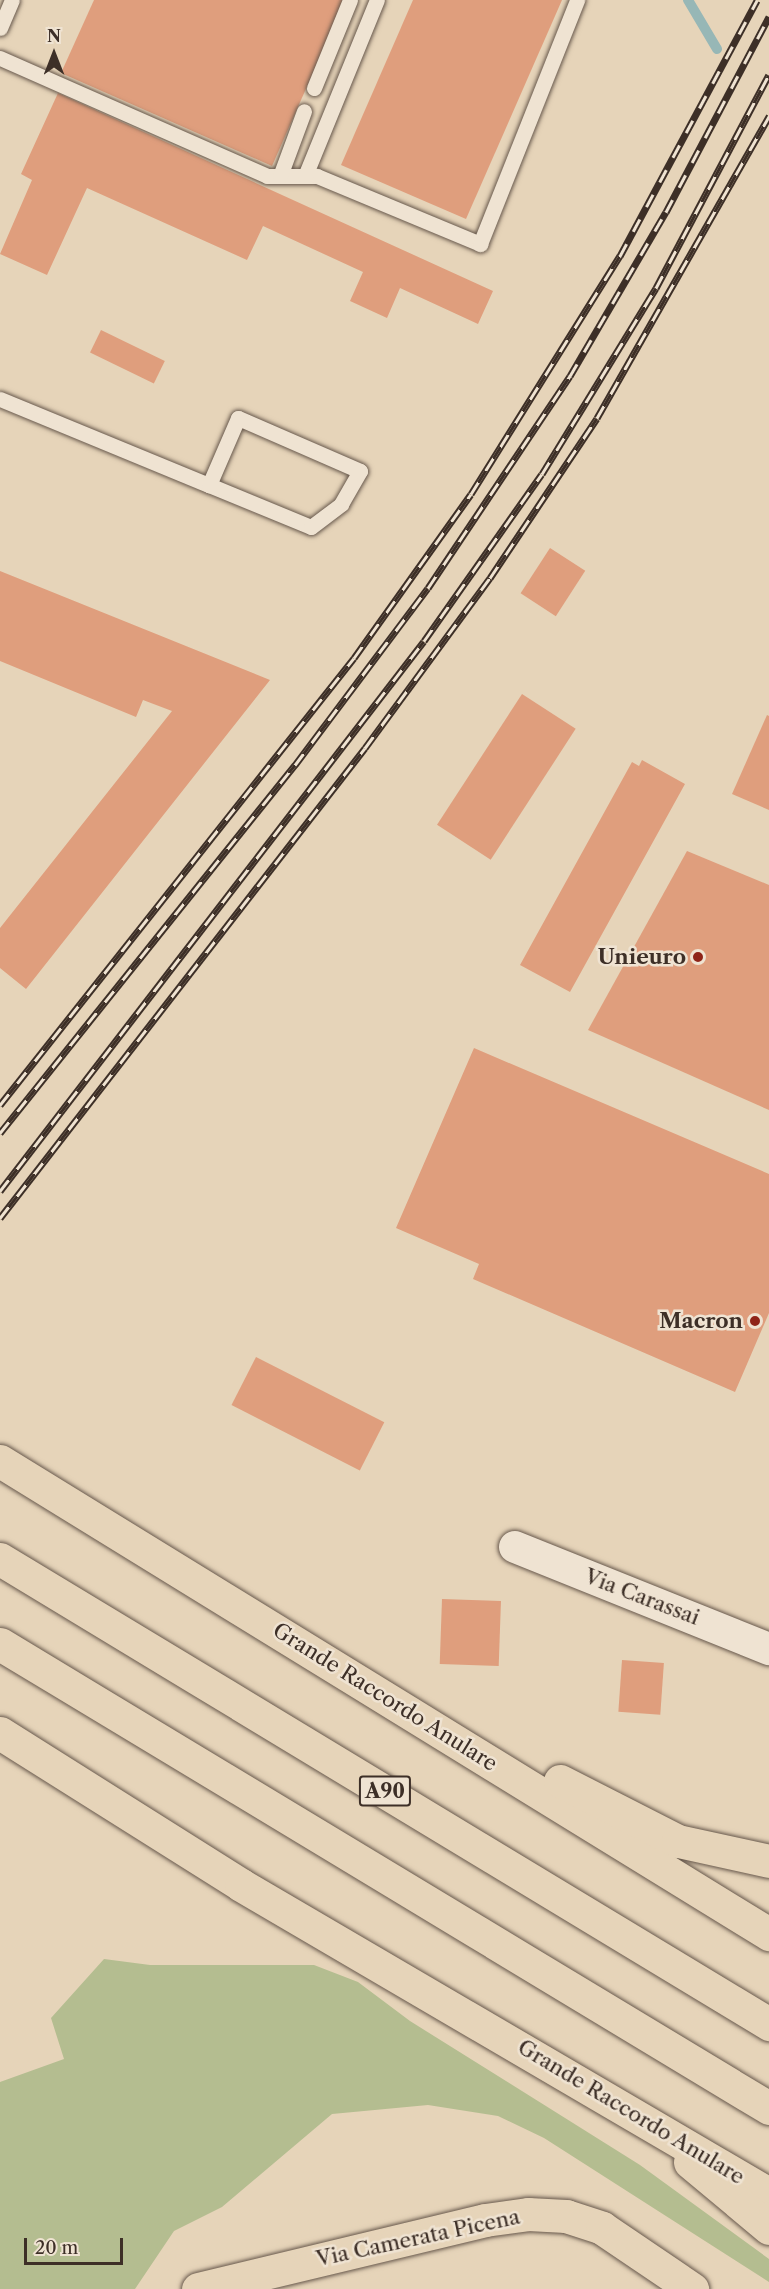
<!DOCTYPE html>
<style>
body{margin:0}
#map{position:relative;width:769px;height:2289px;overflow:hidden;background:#e6d4b9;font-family:"Libre Caslon Text",serif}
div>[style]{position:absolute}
.green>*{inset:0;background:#b4bd90}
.stream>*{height:10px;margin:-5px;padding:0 5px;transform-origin:5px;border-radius:5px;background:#97b7b6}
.building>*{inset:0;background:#df9e7d;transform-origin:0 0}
.roads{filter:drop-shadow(0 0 2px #67584c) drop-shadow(0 0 2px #67584c)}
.service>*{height:15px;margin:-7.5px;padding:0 7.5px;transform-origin:7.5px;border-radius:7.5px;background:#efe3d2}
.minor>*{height:32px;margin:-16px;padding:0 16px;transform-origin:16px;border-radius:16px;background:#efe3d2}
.primary>*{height:33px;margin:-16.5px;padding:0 16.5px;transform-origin:16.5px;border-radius:16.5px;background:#e6d4b9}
.motorway>*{height:33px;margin:-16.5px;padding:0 16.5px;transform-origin:16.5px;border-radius:16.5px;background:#e6d4b9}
.rail>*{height:7px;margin-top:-3.5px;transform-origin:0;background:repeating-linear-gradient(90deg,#efe3d2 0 14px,#3d2f27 0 28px);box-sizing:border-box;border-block:2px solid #3d2f27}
.dots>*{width:16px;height:16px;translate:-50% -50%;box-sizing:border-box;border:3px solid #efe3d2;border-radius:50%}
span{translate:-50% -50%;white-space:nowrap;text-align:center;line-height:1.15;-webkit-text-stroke:5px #efe3d2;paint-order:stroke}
.shield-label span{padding:2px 4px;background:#efe3d2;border:2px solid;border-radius:4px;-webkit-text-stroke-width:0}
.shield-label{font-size:20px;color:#3d2f27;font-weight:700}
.poi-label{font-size:21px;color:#3d2f27;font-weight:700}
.right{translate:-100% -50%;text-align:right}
.street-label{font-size:21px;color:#3d2f27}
.north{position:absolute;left:24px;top:24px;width:60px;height:60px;-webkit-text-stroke:4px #efe3d2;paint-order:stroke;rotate:0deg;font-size:16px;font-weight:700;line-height:24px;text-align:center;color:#3d2f27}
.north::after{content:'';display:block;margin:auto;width:21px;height:27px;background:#3d2f27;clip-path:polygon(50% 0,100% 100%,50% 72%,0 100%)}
.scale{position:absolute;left:24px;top:2238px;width:99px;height:27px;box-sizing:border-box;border:3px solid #3d2f27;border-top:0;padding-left:8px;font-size:18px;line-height:21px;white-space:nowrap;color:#3d2f27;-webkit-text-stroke:4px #efe3d2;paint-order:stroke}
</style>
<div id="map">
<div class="green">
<div style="clip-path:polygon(104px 1959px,150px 1965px,314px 1965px,358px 1982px,410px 2021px,640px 2165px,769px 2259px,769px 2282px,544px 2138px,498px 2116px,428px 2105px,332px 2114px,222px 2207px,174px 2231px,135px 2289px,0 2289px,0 2082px,64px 2059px,51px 2018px)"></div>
</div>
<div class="stream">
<div style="left:688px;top:0;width:57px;rotate:59.4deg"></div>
</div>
<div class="building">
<div style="clip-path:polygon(94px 0,345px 0,272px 166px,61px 73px)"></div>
<div style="clip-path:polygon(413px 0,562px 0,466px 219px,341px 165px)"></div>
<div style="clip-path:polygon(58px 93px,493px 291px,478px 324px,400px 288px,387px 318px,350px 301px,363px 272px,263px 226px,247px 260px,87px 188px,47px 275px,0 254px,32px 180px,21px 174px)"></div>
<div style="left:101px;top:330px;width:71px;height:25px;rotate:26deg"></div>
<div style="left:550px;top:548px;width:42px;height:54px;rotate:33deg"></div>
<div style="clip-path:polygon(0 571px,270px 680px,26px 989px,0 968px,0 928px,172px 711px,143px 700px,136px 717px,0 661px)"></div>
<div style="left:522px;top:694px;width:64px;height:156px;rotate:33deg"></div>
<div style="clip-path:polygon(767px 715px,769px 716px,769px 810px,732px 794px)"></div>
<div style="clip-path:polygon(642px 760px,685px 784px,570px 992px,520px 965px,632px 762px,639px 766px)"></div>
<div style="clip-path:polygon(687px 851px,769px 885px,769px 1110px,588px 1030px)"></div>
<div style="clip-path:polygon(474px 1048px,769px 1174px,769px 1313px,735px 1392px,473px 1279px,479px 1264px,396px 1228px)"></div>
<div style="left:256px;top:1357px;width:144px;height:54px;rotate:27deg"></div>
<div style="left:442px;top:1599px;width:59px;height:65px;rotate:2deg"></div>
<div style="left:622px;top:1660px;width:42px;height:52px;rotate:4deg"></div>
</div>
<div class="roads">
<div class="service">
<div style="left:0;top:28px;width:30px;rotate:-67deg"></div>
<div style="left:0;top:58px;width:292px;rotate:23.8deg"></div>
<div style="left:267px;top:176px;width:50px"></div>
<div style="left:317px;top:176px;width:177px;rotate:22.6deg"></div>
<div style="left:480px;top:244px;width:263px;rotate:-68.3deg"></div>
<div style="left:314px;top:88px;width:95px;rotate:-67.8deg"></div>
<div style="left:280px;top:176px;width:69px;rotate:-69.7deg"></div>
<div style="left:305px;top:176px;width:190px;rotate:-67.8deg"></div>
<div style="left:0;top:399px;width:226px;rotate:22.4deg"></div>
<div style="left:209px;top:485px;width:110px;rotate:22.4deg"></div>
<div style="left:311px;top:527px;width:38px;rotate:-37deg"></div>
<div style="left:341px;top:504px;width:38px;rotate:-60deg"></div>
<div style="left:360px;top:471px;width:133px;rotate:-156.5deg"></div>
<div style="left:238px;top:418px;width:73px;rotate:113.4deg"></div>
</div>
<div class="minor">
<div style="left:515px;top:1547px;width:274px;rotate:21.9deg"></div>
</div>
<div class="primary">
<div style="left:198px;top:2289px;width:295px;rotate:-13.5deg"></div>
<div style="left:485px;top:2220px;width:43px;rotate:-7.9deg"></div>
<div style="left:528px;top:2214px;width:38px;rotate:3deg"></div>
<div style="left:566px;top:2216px;width:38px;rotate:18deg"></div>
<div style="left:602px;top:2228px;width:109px;rotate:34.1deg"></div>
</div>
<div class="motorway">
<div style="left:0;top:1461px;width:903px;rotate:31.6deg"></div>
<div style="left:0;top:1559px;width:899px;rotate:31.16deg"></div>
<div style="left:0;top:1644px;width:898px;rotate:31.11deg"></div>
<div style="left:0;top:1733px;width:285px;rotate:32.2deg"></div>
<div style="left:241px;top:1885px;width:612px;rotate:30.34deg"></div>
<div style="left:560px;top:1781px;width:132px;rotate:27deg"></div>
<div style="left:678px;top:1841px;width:93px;rotate:12.4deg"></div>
<div style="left:690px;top:2162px;width:103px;rotate:39.9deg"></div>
</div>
</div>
<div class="rail">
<div style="left:0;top:1105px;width:570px;rotate:-51.62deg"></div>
<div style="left:354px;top:658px;width:201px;rotate:-54.5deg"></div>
<div style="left:471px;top:494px;width:281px;rotate:-58deg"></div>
<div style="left:620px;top:256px;width:290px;rotate:-61.8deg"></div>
<div style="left:0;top:1133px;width:472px;rotate:-51.3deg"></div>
<div style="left:295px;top:765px;width:221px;rotate:-53.1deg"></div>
<div style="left:428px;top:588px;width:255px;rotate:-56.2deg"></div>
<div style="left:570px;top:376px;width:190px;rotate:-59.7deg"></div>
<div style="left:666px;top:212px;width:221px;rotate:-62.2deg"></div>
<div style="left:0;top:1191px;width:694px;rotate:-52.37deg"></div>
<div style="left:424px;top:641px;width:204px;rotate:-54.8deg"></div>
<div style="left:542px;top:474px;width:218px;rotate:-58.5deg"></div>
<div style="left:656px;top:288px;width:241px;rotate:-62.1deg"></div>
<div style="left:0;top:1218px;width:595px;rotate:-52.17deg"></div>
<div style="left:365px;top:748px;width:211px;rotate:-53.7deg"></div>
<div style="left:490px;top:578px;width:192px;rotate:-56.2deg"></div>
<div style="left:597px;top:418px;width:348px;rotate:-60.3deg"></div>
</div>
<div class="dots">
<div style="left:698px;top:957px;background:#8f2418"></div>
<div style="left:755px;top:1321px;background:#8f2418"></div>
</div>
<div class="shield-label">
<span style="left:385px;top:1791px">A90</span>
</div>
<div class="poi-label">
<span class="right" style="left:686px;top:957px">Unieuro</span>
<span class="right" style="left:743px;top:1321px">Macron</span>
</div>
<div class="street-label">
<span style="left:642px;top:1597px;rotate:21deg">Via Carassai</span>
<span style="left:385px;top:1697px;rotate:32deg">Grande Raccordo Anulare</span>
<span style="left:631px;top:2112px;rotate:31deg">Grande Raccordo Anulare</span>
<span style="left:418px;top:2238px;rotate:-12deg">Via Camerata Picena</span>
</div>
<div class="north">N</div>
<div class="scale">20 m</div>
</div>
